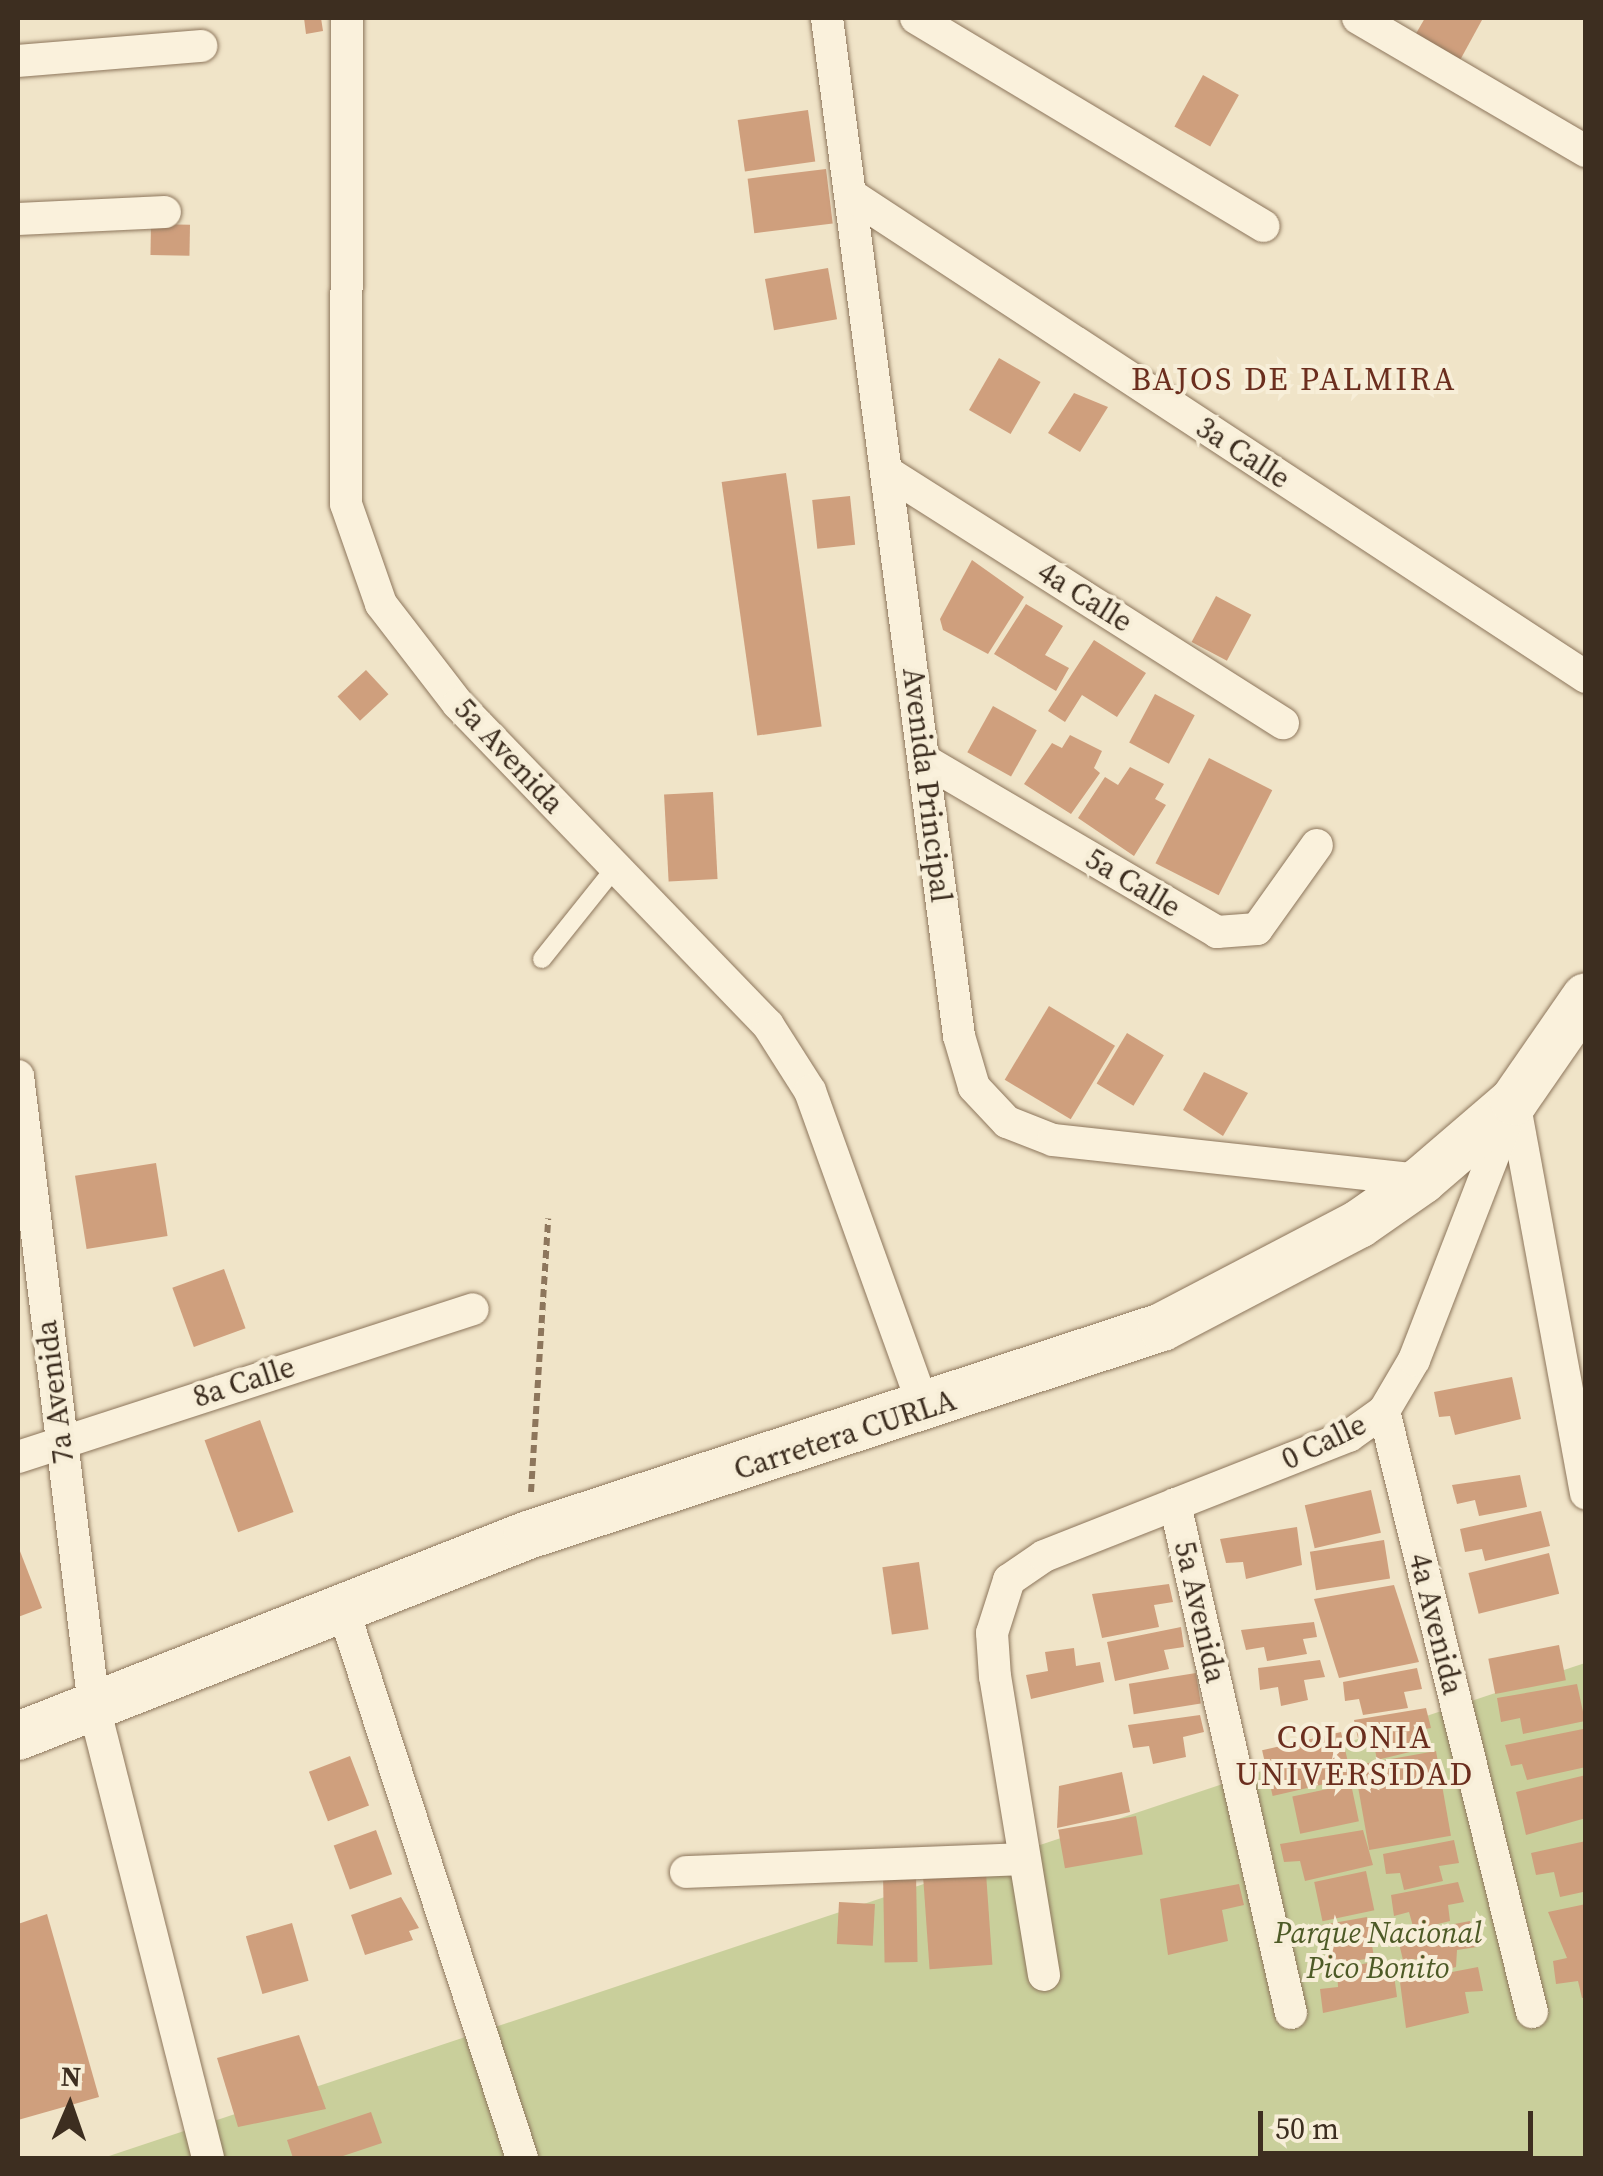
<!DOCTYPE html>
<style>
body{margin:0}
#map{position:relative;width:1603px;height:2176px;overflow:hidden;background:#f0e4c8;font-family:"Source Serif 4",serif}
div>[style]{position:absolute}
.green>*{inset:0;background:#c9cf9b}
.building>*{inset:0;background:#cf9f7d;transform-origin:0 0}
.path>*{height:6px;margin-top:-3px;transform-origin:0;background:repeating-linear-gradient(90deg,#8d765c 0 8px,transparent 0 13px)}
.roads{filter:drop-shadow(0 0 2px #8d765c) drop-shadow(0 0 2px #8d765c)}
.service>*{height:18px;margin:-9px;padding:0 9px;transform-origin:9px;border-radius:9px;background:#faf1dc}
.minor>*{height:32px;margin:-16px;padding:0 16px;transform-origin:16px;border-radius:16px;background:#faf1dc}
.secondary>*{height:48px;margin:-24px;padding:0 24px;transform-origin:24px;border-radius:24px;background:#faf1dc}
span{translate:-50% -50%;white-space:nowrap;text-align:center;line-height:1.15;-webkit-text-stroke:8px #f7eed8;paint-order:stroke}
.street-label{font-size:30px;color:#3d2e20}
.park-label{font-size:30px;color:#4d5a26;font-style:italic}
.neighbourhood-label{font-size:32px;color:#6b2e1e;letter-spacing:2.5px}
.frame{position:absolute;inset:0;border:20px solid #3d2e20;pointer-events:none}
.north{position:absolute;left:20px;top:2056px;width:100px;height:100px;-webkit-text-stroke:8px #f7eed8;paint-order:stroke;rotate:2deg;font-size:28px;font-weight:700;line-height:40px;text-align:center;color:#3d2e20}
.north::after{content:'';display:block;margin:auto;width:35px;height:45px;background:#3d2e20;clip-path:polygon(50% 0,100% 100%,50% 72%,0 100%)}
.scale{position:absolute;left:1258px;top:2111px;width:275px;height:45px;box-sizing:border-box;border:5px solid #3d2e20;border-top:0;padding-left:12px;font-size:30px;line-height:35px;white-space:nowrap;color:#3d2e20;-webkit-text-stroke:8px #f7eed8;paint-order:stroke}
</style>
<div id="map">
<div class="green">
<div style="clip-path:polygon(1585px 1663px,1585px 2158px,103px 2158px)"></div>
</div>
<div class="building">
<div style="clip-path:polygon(304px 18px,321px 18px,323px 31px,306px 34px)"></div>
<div style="clip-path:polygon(1425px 18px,1478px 18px,1482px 20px,1459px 62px,1414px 37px)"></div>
<div style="left:1203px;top:75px;width:41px;height:59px;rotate:29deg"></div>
<div style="left:808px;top:110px;width:52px;height:71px;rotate:82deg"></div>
<div style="left:826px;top:169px;width:55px;height:79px;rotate:83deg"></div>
<div style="left:151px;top:224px;width:39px;height:31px;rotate:1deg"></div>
<div style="left:828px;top:268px;width:52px;height:64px;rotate:80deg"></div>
<div style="left:999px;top:358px;width:48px;height:60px;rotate:30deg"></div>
<div style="clip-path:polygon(1074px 393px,1108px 407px,1080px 452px,1048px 433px)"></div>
<div style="left:786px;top:473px;width:256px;height:65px;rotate:82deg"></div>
<div style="left:850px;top:496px;width:49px;height:38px;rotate:84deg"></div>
<div style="clip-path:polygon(972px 560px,1024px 597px,988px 654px,943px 630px,940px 619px)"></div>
<div style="left:1216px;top:596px;width:40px;height:52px;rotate:28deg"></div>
<div style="clip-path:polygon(1026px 604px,1063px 626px,1045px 655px,1069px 668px,1056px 691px,994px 654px)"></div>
<div style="clip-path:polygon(1094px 640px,1146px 673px,1117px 717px,1082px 695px,1065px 722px,1048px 711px)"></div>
<div style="left:366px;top:670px;width:33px;height:39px;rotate:47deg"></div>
<div style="left:1155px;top:694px;width:45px;height:55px;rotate:28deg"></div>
<div style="left:993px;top:706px;width:50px;height:53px;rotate:29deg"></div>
<div style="clip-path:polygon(1070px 735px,1102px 751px,1094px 768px,1100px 773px,1071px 814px,1024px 784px,1052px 743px,1062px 748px)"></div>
<div style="left:1209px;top:758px;width:71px;height:118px;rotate:27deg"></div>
<div style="clip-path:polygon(1130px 767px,1164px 784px,1155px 799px,1166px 805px,1134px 856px,1078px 818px,1105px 777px,1118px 785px)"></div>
<div style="left:713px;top:792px;width:87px;height:49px;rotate:87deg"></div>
<div style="left:1049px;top:1006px;width:77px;height:86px;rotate:31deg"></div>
<div style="left:1127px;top:1033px;width:43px;height:59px;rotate:31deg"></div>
<div style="clip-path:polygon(1204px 1072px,1248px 1093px,1223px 1136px,1183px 1110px)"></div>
<div style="left:156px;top:1163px;width:74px;height:82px;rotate:81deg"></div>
<div style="left:224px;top:1269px;width:63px;height:55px;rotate:70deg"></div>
<div style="clip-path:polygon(1512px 1377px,1521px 1419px,1455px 1435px,1450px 1416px,1439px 1417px,1434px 1392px)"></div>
<div style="left:260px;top:1420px;width:98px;height:59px;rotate:70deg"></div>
<div style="clip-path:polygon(1520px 1475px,1527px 1507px,1479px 1516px,1475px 1500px,1457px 1504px,1452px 1485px)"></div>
<div style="left:1371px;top:1490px;width:44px;height:68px;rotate:77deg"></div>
<div style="clip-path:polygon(1541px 1511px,1550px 1546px,1485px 1561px,1482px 1549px,1465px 1552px,1460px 1529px)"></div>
<div style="clip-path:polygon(1297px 1527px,1302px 1565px,1246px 1579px,1243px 1562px,1226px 1563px,1220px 1539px)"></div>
<div style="left:1384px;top:1540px;width:39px;height:75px;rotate:81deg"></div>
<div style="clip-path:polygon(18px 1546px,42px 1608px,18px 1617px)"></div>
<div style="left:1549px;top:1553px;width:42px;height:83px;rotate:76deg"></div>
<div style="left:919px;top:1562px;width:68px;height:37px;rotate:82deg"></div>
<div style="clip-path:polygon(1169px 1584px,1173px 1602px,1154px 1605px,1159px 1627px,1102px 1638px,1092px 1594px)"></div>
<div style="clip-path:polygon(1394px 1585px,1419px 1662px,1339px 1678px,1314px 1599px)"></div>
<div style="clip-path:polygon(1314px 1622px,1317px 1637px,1303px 1639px,1307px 1654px,1267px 1661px,1264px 1647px,1246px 1650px,1241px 1630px)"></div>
<div style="clip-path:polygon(1181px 1627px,1184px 1647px,1164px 1650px,1169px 1669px,1115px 1681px,1107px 1642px)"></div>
<div style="left:1559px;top:1645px;width:36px;height:72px;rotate:79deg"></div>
<div style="clip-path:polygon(1074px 1648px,1076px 1666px,1100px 1662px,1104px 1682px,1031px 1699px,1026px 1675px,1048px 1671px,1045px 1652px)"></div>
<div style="clip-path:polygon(1320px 1660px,1325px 1677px,1304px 1680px,1308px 1700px,1281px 1706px,1278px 1687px,1260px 1690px,1258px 1668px)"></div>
<div style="clip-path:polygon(1417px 1668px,1422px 1689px,1404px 1692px,1408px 1708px,1363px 1715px,1359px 1699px,1345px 1701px,1343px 1682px)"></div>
<div style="left:1196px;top:1673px;width:31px;height:68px;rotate:81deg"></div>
<div style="clip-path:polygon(1577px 1684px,1585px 1721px,1523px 1734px,1520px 1718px,1501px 1722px,1497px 1698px)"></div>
<div style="clip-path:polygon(1426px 1708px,1431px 1728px,1414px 1731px,1418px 1750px,1377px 1760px,1373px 1740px,1359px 1743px,1354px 1720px)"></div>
<div style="clip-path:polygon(1200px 1715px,1204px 1732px,1183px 1737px,1186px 1757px,1153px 1764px,1149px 1746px,1133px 1748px,1128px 1725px)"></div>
<div style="clip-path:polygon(1583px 1729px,1586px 1767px,1527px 1780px,1522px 1764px,1511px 1766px,1505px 1745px)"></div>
<div style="left:1341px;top:1732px;width:47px;height:81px;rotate:77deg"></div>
<div style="left:1436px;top:1751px;width:86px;height:83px;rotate:80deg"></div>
<div style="left:350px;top:1756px;width:53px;height:44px;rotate:69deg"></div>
<div style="clip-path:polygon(1122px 1772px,1130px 1812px,1057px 1828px,1059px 1786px)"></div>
<div style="clip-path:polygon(1586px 1775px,1586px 1818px,1526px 1835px,1516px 1792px)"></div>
<div style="left:1351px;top:1784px;width:38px;height:60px;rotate:78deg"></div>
<div style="left:1136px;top:1816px;width:39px;height:79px;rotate:80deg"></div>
<div style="left:376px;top:1830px;width:47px;height:45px;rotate:70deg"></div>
<div style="clip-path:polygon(1363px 1830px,1373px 1865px,1305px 1881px,1300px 1861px,1284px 1862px,1280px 1844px)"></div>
<div style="clip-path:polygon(1454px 1840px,1459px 1863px,1439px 1866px,1443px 1881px,1404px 1890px,1400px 1873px,1386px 1874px,1383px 1854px)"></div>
<div style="clip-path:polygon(1586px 1841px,1583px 1892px,1560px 1897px,1554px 1872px,1536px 1875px,1531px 1853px)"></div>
<div style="left:1366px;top:1871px;width:40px;height:53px;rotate:78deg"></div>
<div style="left:916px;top:1873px;width:89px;height:33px;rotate:89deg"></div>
<div style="left:986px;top:1873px;width:92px;height:63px;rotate:86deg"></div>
<div style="clip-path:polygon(1458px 1882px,1464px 1902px,1448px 1905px,1450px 1921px,1414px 1930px,1409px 1912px,1394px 1916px,1391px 1895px)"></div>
<div style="clip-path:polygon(1239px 1884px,1244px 1905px,1222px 1910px,1228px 1941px,1168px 1955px,1160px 1899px)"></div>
<div style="clip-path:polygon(401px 1897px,419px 1928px,409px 1931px,413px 1940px,365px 1955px,351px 1915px)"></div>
<div style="left:839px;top:1902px;width:36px;height:42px;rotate:3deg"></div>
<div style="clip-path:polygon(1586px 1904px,1586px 1997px,1582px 1998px,1578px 1981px,1556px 1984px,1553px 1961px,1567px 1958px,1548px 1912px)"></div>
<div style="clip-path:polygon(47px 1914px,99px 2097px,18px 2120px,18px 1924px)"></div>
<div style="left:1367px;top:1917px;width:41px;height:46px;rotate:80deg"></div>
<div style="clip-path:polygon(1470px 1921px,1477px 1947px,1457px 1950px,1456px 1967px,1425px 1975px,1419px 1959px,1403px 1960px,1397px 1935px)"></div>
<div style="left:292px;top:1923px;width:60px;height:48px;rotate:74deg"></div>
<div style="clip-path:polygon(1373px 1962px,1374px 1978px,1394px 1975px,1397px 1997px,1323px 2013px,1320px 1989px,1338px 1987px,1337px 1969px)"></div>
<div style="clip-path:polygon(1478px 1967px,1483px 1991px,1465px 1992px,1469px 2013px,1406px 2028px,1400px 1982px)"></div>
<div style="clip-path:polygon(299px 2035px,326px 2109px,238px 2127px,217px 2058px)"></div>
<div style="clip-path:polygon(371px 2112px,382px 2143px,337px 2158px,293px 2158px,287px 2140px)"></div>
</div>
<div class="path">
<div style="left:531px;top:1492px;width:274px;rotate:-86.4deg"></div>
</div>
<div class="roads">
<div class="service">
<div style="left:542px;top:959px;width:117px;rotate:-51.3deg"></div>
</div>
<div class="minor">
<div style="left:347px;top:18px;width:486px;rotate:90.1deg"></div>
<div style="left:346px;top:504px;width:106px;rotate:70.7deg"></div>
<div style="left:381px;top:604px;width:126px;rotate:52.4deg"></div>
<div style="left:458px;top:704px;width:446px;rotate:46deg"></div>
<div style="left:768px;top:1025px;width:78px;rotate:57.5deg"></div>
<div style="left:810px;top:1091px;width:340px;rotate:70.2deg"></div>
<div style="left:827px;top:18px;width:1027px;rotate:82.61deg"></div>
<div style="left:959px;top:1036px;width:53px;rotate:73.6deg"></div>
<div style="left:974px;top:1087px;width:48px;rotate:46.7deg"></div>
<div style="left:1007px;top:1122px;width:49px;rotate:21.4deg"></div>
<div style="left:1053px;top:1140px;width:371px;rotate:6.2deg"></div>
<div style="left:916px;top:18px;width:405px;rotate:30.9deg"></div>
<div style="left:1358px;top:18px;width:264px;rotate:30.3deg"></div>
<div style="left:18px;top:61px;width:184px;rotate:-4.7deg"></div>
<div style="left:851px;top:195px;width:879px;rotate:33.26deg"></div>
<div style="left:18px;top:219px;width:147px;rotate:-2.7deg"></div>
<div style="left:887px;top:472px;width:469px;rotate:32.4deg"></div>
<div style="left:924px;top:760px;width:340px;rotate:30.4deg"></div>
<div style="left:1217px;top:932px;width:40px;rotate:-4.3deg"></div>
<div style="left:1257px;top:929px;width:103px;rotate:-54.5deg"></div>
<div style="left:18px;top:1076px;width:636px;rotate:83.13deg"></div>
<div style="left:94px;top:1707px;width:465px;rotate:75.8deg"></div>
<div style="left:1514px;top:1101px;width:399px;rotate:79.6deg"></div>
<div style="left:1384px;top:1411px;width:619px;rotate:76.17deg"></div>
<div style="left:18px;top:1457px;width:478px;rotate:-18deg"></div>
<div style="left:1175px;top:1504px;width:522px;rotate:77.16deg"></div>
<div style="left:343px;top:1609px;width:577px;rotate:71.94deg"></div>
<div style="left:686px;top:1872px;width:337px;rotate:-2.2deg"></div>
<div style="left:1044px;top:1975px;width:302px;rotate:-99.3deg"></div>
<div style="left:995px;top:1677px;width:44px;rotate:-93.9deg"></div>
<div style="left:992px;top:1633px;width:56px;rotate:-72.2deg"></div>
<div style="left:1009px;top:1580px;width:42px;rotate:-34.4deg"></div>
<div style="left:1044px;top:1556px;width:328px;rotate:-21.5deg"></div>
<div style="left:1349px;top:1436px;width:43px;rotate:-35.5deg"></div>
<div style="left:1384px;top:1411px;width:59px;rotate:-59.5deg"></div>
<div style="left:1414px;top:1360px;width:268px;rotate:-68.8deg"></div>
</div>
<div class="secondary">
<div style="left:18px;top:1736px;width:548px;rotate:-21.51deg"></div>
<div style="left:528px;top:1535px;width:667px;rotate:-18.16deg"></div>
<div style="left:1162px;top:1327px;width:222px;rotate:-27.6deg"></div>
<div style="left:1359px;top:1224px;width:77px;rotate:-34.9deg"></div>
<div style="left:1422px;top:1180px;width:121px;rotate:-40.7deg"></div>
<div style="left:1514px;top:1101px;width:126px;rotate:-55.3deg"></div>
</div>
</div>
<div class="street-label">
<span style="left:1243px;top:453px;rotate:33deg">3a Calle</span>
<span style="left:1085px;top:597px;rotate:32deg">4a Calle</span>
<span style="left:509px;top:756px;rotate:47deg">5a Avenida</span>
<span style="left:927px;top:785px;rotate:83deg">Avenida Principal</span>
<span style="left:1133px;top:883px;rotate:31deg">5a Calle</span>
<span style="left:244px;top:1382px;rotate:-18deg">8a Calle</span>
<span style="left:55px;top:1392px;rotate:-97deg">7a Avenida</span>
<span style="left:845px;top:1435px;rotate:-18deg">Carretera CURLA</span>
<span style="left:1324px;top:1442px;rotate:-26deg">0 Calle</span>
<span style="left:1200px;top:1612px;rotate:77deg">5a Avenida</span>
<span style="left:1436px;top:1624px;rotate:76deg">4a Avenida</span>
</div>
<div class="park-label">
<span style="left:1378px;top:1950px">Parque Nacional<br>Pico Bonito</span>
</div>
<div class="neighbourhood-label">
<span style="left:1294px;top:379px">BAJOS DE PALMIRA</span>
<span style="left:1355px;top:1756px">COLONIA<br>UNIVERSIDAD</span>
</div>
<div class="frame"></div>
<div class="north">N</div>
<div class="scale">50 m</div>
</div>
